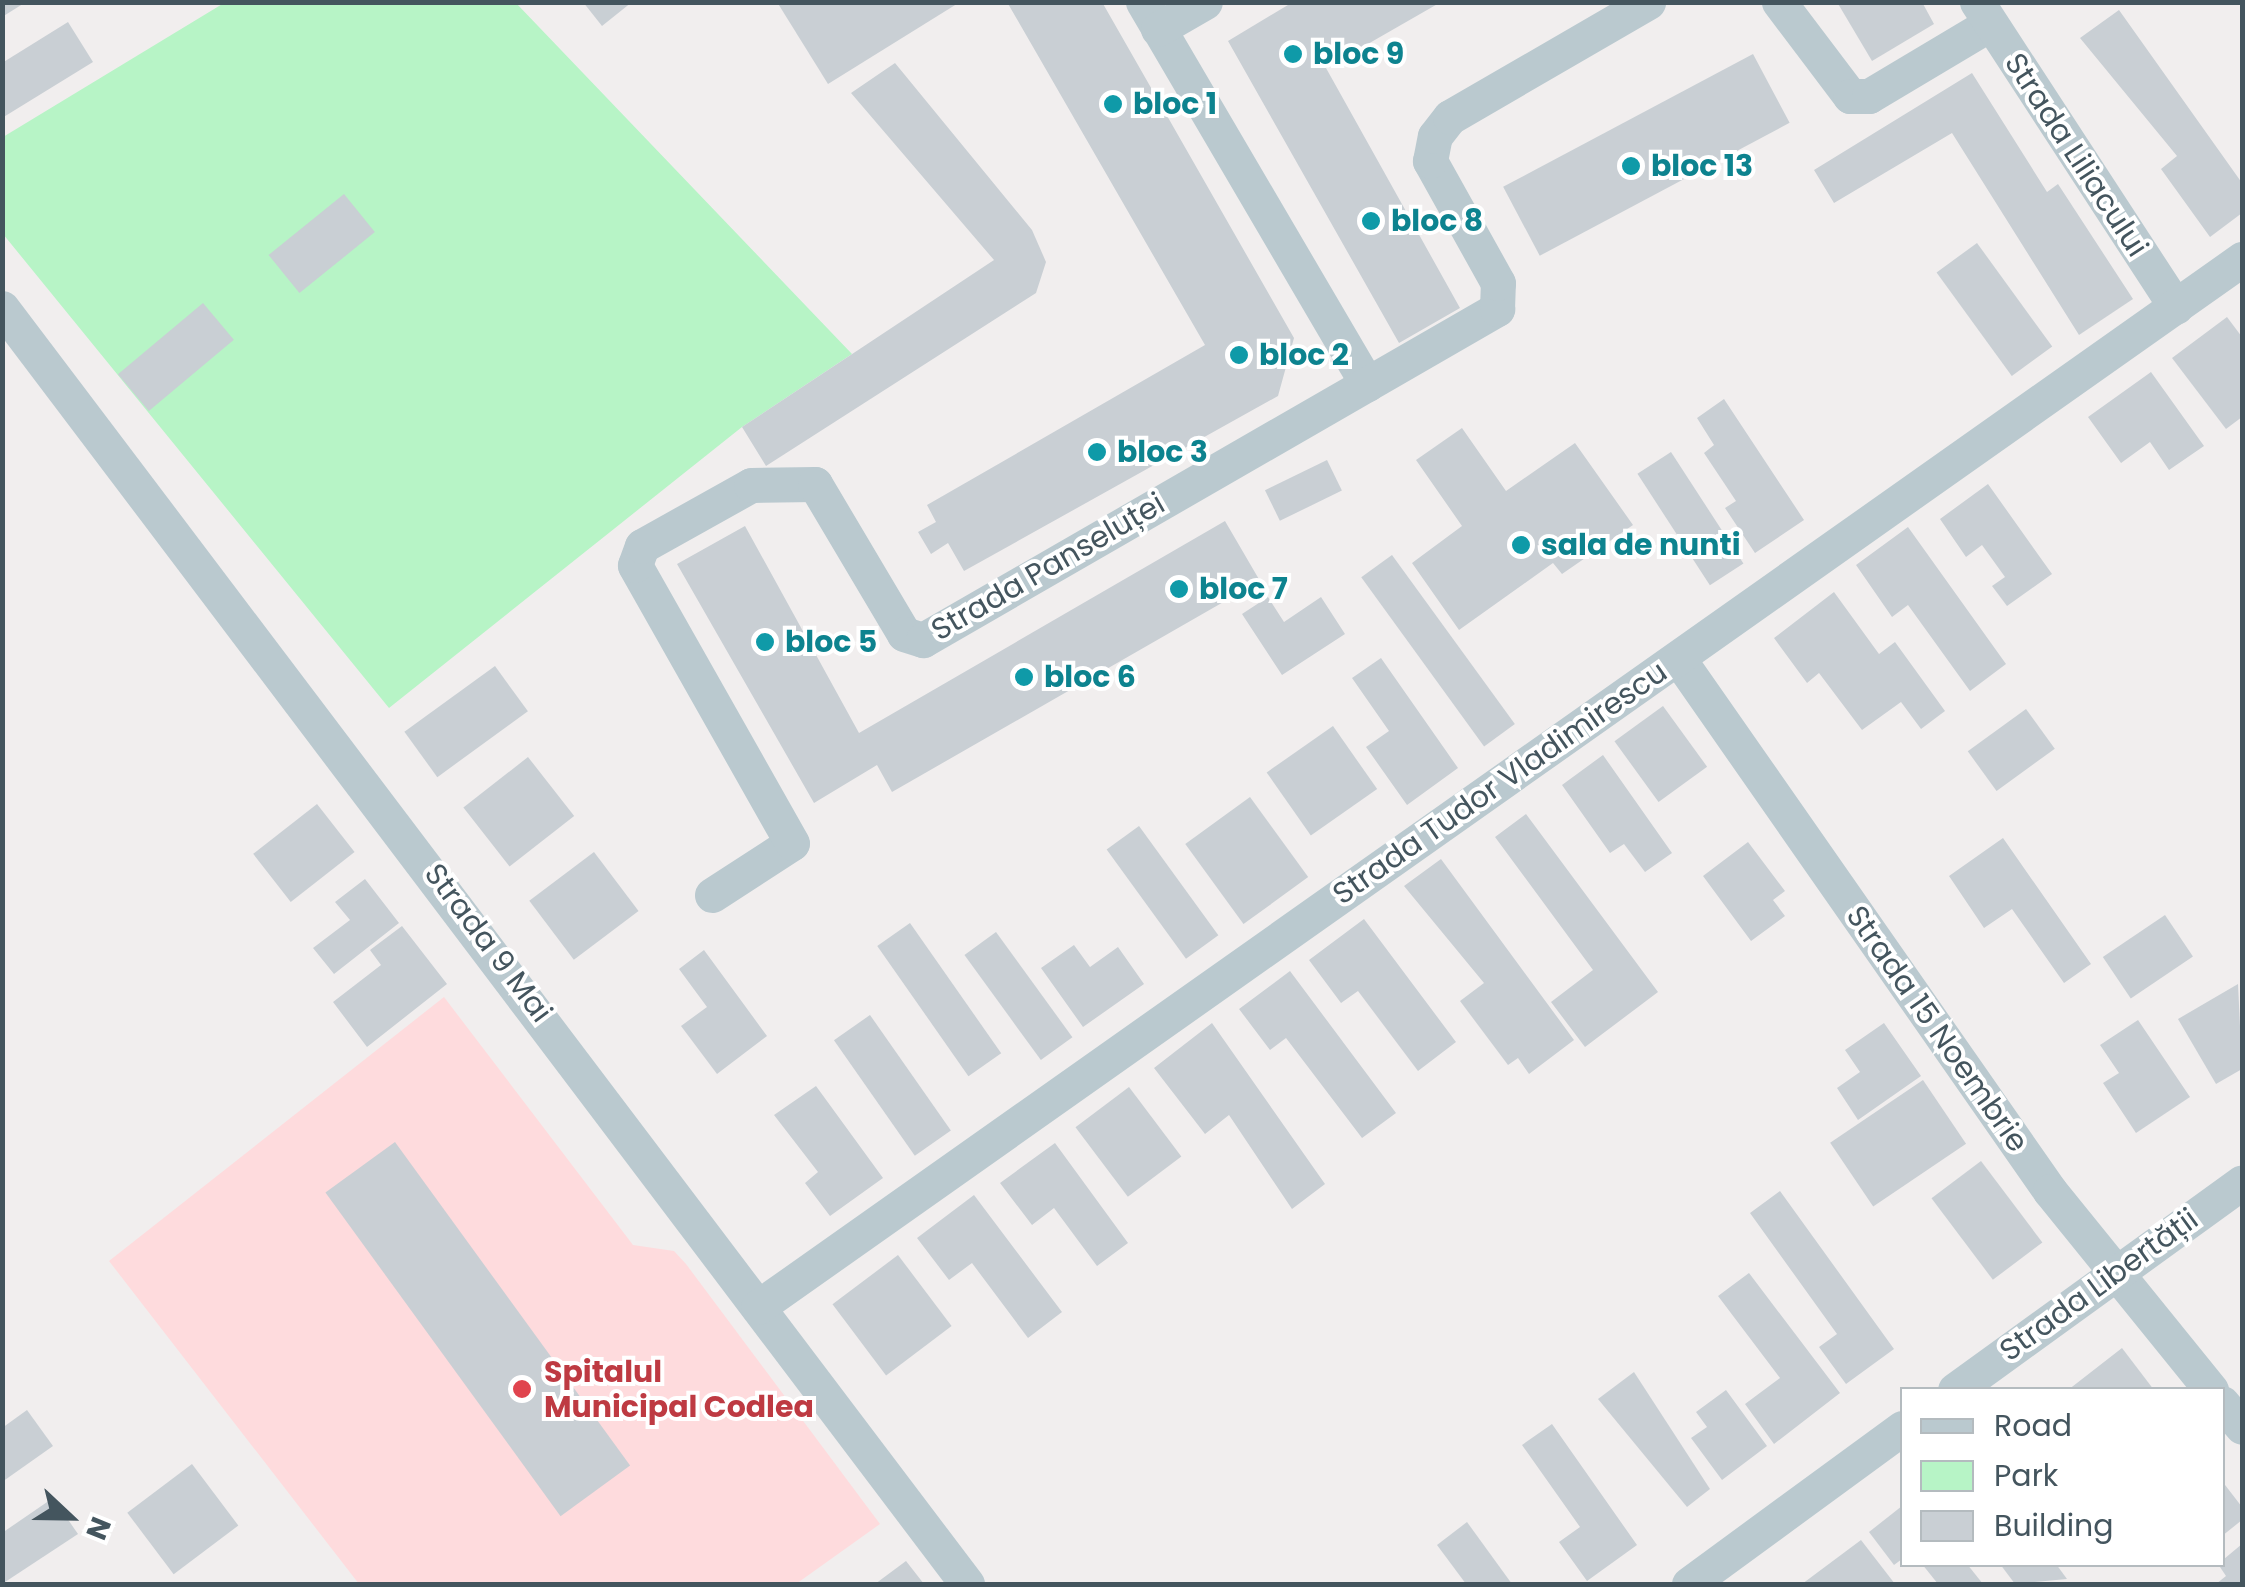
<!DOCTYPE html>
<meta charset="utf-8">
<style>
body{margin:0}
#map{position:relative;width:2245px;height:1587px;overflow:hidden;background:#f1eeee;font-family:Poppins,sans-serif}
div>[style]{position:absolute}
.medical>*{inset:0;background:#fedbdd}
.green>*{inset:0;background:#b7f4c6}
.building>*{inset:0;background:#c9cfd4;transform-origin:0 0}
.minor>*{height:35px;margin:-17.5px;padding:0 17.5px;transform-origin:17.5px;border-radius:17.5px;background:#bac9cf}
.dots>*{width:28px;height:28px;translate:-50% -50%;box-sizing:border-box;border:5px solid #fff;border-radius:50%}
span{translate:-50% -50%;white-space:nowrap;text-align:center;line-height:1.15;-webkit-text-stroke:8px #fff;paint-order:stroke}
.culture-label{font-size:30px;color:#0d838f;font-weight:700}
.left{translate:0 -50%;text-align:left}
.street-label{font-size:30px;color:#44555e}
.health-label{font-size:30px;color:#be3a42;font-weight:700}
.frame{position:absolute;inset:0;border:5px solid #44555e;pointer-events:none}
.legend{position:absolute;left:1900px;top:1387px;width:325px;height:180px;box-sizing:border-box;background:#fff;border:2px solid #b4bbbf;margin:0;padding:12px 18px;list-style:none;font-size:30px;color:#44555e}
.legend li{display:flex;align-items:center;gap:20px;height:50px}
.legend b{width:50px;border:2px solid #b4bbbf}
.north{position:absolute;left:20px;top:1467px;width:100px;height:100px;-webkit-text-stroke:8px #fff;paint-order:stroke;rotate:112deg;font-size:28px;font-weight:700;line-height:40px;text-align:center;color:#44555e}
.north::after{content:'';display:block;margin:auto;width:35px;height:45px;background:#44555e;clip-path:polygon(50% 0,100% 100%,50% 72%,0 100%)}
</style>
<div id="map">
<div class="medical">
<div style="clip-path:polygon(444px 997px,633px 1245px,674px 1251px,686px 1264px,880px 1524px,796px 1584px,359px 1584px,109px 1261px)"></div>
</div>
<div class="green">
<div style="clip-path:polygon(224px 3px,516px 3px,852px 354px,742px 427px,389px 708px,3px 234px,3px 137px)"></div>
</div>
<div class="building">
<div style="clip-path:polygon(2px 2px,26px 2px,2px 17px)"></div>
<div style="clip-path:polygon(583px 2px,632px 2px,602px 26px)"></div>
<div style="clip-path:polygon(777px 2px,960px 2px,828px 84px)"></div>
<div style="clip-path:polygon(1007px 2px,1102px 2px,1294px 338px,1278px 396px,964px 571px,948px 543px,931px 554px,918px 532px,936px 522px,927px 505px,1205px 345px)"></div>
<div style="clip-path:polygon(1293px 2px,1441px 2px,1326px 68px,1460px 308px,1399px 343px,1228px 41px)"></div>
<div style="clip-path:polygon(1837px 2px,1922px 2px,1934px 24px,1872px 61px)"></div>
<div style="clip-path:polygon(2119px 10px,2242px 183px,2242px 213px,2210px 237px,2161px 169px,2177px 156px,2080px 38px)"></div>
<div style="clip-path:polygon(68px 22px,93px 62px,2px 118px,2px 63px)"></div>
<div style="left:1753px;top:54px;width:78px;height:283px;rotate:62deg"></div>
<div style="clip-path:polygon(895px 63px,1032px 230px,1046px 262px,1036px 293px,766px 466px,742px 427px,994px 260px,851px 93px)"></div>
<div style="clip-path:polygon(1972px 73px,2047px 192px,2058px 184px,2133px 299px,2079px 335px,1952px 133px,1834px 203px,1814px 170px)"></div>
<div style="left:344px;top:194px;width:49px;height:97px;rotate:51deg"></div>
<div style="left:1977px;top:243px;width:128px;height:50px;rotate:54deg"></div>
<div style="left:203px;top:303px;width:48px;height:111px;rotate:50deg"></div>
<div style="clip-path:polygon(2227px 317px,2242px 337px,2242px 417px,2226px 429px,2172px 358px)"></div>
<div style="clip-path:polygon(2151px 372px,2204px 446px,2169px 470px,2150px 442px,2121px 463px,2088px 417px)"></div>
<div style="clip-path:polygon(1724px 399px,1804px 520px,1755px 553px,1725px 508px,1736px 501px,1704px 453px,1714px 445px,1697px 418px)"></div>
<div style="clip-path:polygon(1462px 428px,1506px 491px,1575px 443px,1633px 525px,1562px 574px,1553px 563px,1459px 630px,1412px 563px,1462px 526px,1416px 460px)"></div>
<div style="left:1671px;top:452px;width:133px;height:40px;rotate:57deg"></div>
<div style="left:1327px;top:460px;width:34px;height:69px;rotate:64deg"></div>
<div style="clip-path:polygon(1988px 484px,2052px 574px,2007px 606px,1992px 586px,2005px 577px,1982px 545px,1966px 557px,1940px 519px)"></div>
<div style="clip-path:polygon(1225px 521px,1260px 581px,892px 792px,877px 765px,814px 803px,677px 564px,745px 526px,859px 733px)"></div>
<div style="clip-path:polygon(1908px 527px,2006px 664px,1970px 691px,1908px 605px,1892px 617px,1856px 565px)"></div>
<div style="left:1392px;top:555px;width:209px;height:38px;rotate:54deg"></div>
<div style="clip-path:polygon(1834px 592px,1879px 654px,1895px 642px,1945px 711px,1921px 729px,1901px 702px,1862px 730px,1819px 673px,1807px 683px,1774px 638px)"></div>
<div style="clip-path:polygon(1268px 597px,1284px 622px,1321px 597px,1345px 634px,1282px 675px,1242px 614px)"></div>
<div style="clip-path:polygon(1381px 658px,1458px 768px,1407px 805px,1366px 747px,1389px 731px,1352px 678px)"></div>
<div style="left:495px;top:666px;width:56px;height:112px;rotate:54deg"></div>
<div style="left:1663px;top:706px;width:75px;height:60px;rotate:54deg"></div>
<div style="left:2026px;top:709px;width:49px;height:72px;rotate:54deg"></div>
<div style="left:1333px;top:726px;width:77px;height:81px;rotate:55deg"></div>
<div style="clip-path:polygon(1603px 755px,1672px 853px,1645px 872px,1624px 844px,1610px 853px,1562px 785px)"></div>
<div style="left:528px;top:757px;width:75px;height:82px;rotate:52deg"></div>
<div style="left:1250px;top:797px;width:99px;height:80px;rotate:54deg"></div>
<div style="left:317px;top:804px;width:61px;height:81px;rotate:52deg"></div>
<div style="clip-path:polygon(1526px 814px,1658px 992px,1585px 1047px,1551px 1002px,1593px 970px,1495px 837px)"></div>
<div style="left:1139px;top:826px;width:135px;height:40px;rotate:54deg"></div>
<div style="clip-path:polygon(2003px 838px,2091px 964px,2064px 983px,2012px 909px,1984px 928px,1949px 876px)"></div>
<div style="clip-path:polygon(1748px 842px,1785px 891px,1773px 900px,1785px 916px,1751px 941px,1703px 876px)"></div>
<div style="left:594px;top:852px;width:74px;height:81px;rotate:53deg"></div>
<div style="clip-path:polygon(1441px 859px,1574px 1040px,1529px 1074px,1518px 1058px,1508px 1065px,1460px 1001px,1484px 983px,1404px 886px)"></div>
<div style="clip-path:polygon(365px 879px,399px 923px,334px 974px,313px 948px,350px 920px,335px 902px)"></div>
<div style="left:2165px;top:915px;width:50px;height:75px;rotate:56deg"></div>
<div style="clip-path:polygon(1364px 919px,1456px 1042px,1418px 1071px,1358px 991px,1341px 1003px,1309px 960px)"></div>
<div style="left:910px;top:923px;width:159px;height:40px;rotate:55deg"></div>
<div style="clip-path:polygon(402px 926px,447px 984px,367px 1047px,333px 1002px,381px 965px,370px 950px)"></div>
<div style="left:996px;top:932px;width:130px;height:39px;rotate:54deg"></div>
<div style="clip-path:polygon(1074px 945px,1090px 967px,1118px 947px,1144px 984px,1083px 1027px,1041px 968px)"></div>
<div style="clip-path:polygon(704px 950px,767px 1036px,717px 1074px,681px 1026px,707px 1007px,679px 969px)"></div>
<div style="clip-path:polygon(1290px 971px,1396px 1113px,1362px 1138px,1286px 1038px,1270px 1050px,1239px 1009px)"></div>
<div style="clip-path:polygon(2238px 984px,2242px 1069px,2216px 1084px,2178px 1019px)"></div>
<div style="left:870px;top:1015px;width:141px;height:44px;rotate:55deg"></div>
<div style="clip-path:polygon(2138px 1020px,2190px 1097px,2136px 1133px,2103px 1083px,2119px 1073px,2100px 1045px)"></div>
<div style="clip-path:polygon(1212px 1023px,1325px 1184px,1292px 1209px,1229px 1115px,1205px 1134px,1154px 1068px)"></div>
<div style="clip-path:polygon(1884px 1023px,1921px 1076px,1858px 1120px,1837px 1088px,1860px 1072px,1845px 1050px)"></div>
<div style="left:1923px;top:1080px;width:77px;height:112px;rotate:56deg"></div>
<div style="clip-path:polygon(816px 1086px,883px 1178px,830px 1216px,805px 1183px,818px 1172px,774px 1115px)"></div>
<div style="left:1129px;top:1087px;width:87px;height:67px;rotate:53deg"></div>
<div style="left:395px;top:1142px;width:400px;height:86px;rotate:54deg"></div>
<div style="clip-path:polygon(1055px 1143px,1128px 1243px,1097px 1266px,1054px 1208px,1032px 1225px,1000px 1183px)"></div>
<div style="left:1981px;top:1161px;width:102px;height:62px;rotate:53deg"></div>
<div style="clip-path:polygon(1780px 1191px,1894px 1349px,1846px 1384px,1819px 1347px,1837px 1334px,1750px 1213px)"></div>
<div style="clip-path:polygon(974px 1195px,1062px 1312px,1028px 1338px,972px 1263px,949px 1280px,917px 1238px)"></div>
<div style="left:898px;top:1255px;width:89px;height:82px;rotate:53deg"></div>
<div style="clip-path:polygon(1749px 1273px,1840px 1393px,1774px 1444px,1745px 1404px,1780px 1378px,1718px 1296px)"></div>
<div style="clip-path:polygon(2122px 1348px,2154px 1390px,2068px 1390px)"></div>
<div style="clip-path:polygon(1634px 1372px,1710px 1489px,1687px 1507px,1598px 1399px)"></div>
<div style="clip-path:polygon(1726px 1390px,1767px 1446px,1722px 1480px,1691px 1438px,1707px 1427px,1696px 1412px)"></div>
<div style="clip-path:polygon(27px 1410px,53px 1446px,2px 1482px,2px 1428px)"></div>
<div style="clip-path:polygon(1552px 1424px,1637px 1545px,1587px 1581px,1559px 1542px,1580px 1527px,1522px 1445px)"></div>
<div style="left:192px;top:1464px;width:77px;height:81px;rotate:53deg"></div>
<div style="clip-path:polygon(2222px 1481px,2242px 1507px,2242px 1520px,2222px 1536px)"></div>
<div style="clip-path:polygon(53px 1498px,78px 1534px,2px 1584px,2px 1533px)"></div>
<div style="clip-path:polygon(1902px 1506px,1902px 1559px,1894px 1565px,1869px 1532px)"></div>
<div style="clip-path:polygon(1467px 1522px,1512px 1584px,1466px 1584px,1437px 1545px)"></div>
<div style="clip-path:polygon(1861px 1540px,1895px 1584px,1802px 1584px)"></div>
<div style="clip-path:polygon(2242px 1544px,2242px 1584px,2216px 1584px,2226px 1576px,2218px 1564px)"></div>
<div style="clip-path:polygon(906px 1561px,924px 1584px,875px 1584px)"></div>
<div style="clip-path:polygon(1922px 1564px,1967px 1564px,1983px 1584px,1938px 1584px)"></div>
<div style="clip-path:polygon(2000px 1564px,2056px 1564px,2067px 1579px,2015px 1584px)"></div>
</div>
<div class="minor">
<div style="left:1143px;top:2px;width:443px;rotate:59.6deg"></div>
<div style="left:1779px;top:2px;width:118px;rotate:52.9deg"></div>
<div style="left:1850px;top:96px;width:19px"></div>
<div style="left:1869px;top:96px;width:141px;rotate:-30.8deg"></div>
<div style="left:1977px;top:2px;width:364px;rotate:56.9deg"></div>
<div style="left:1158px;top:29px;width:54px;rotate:-29.9deg"></div>
<div style="left:2px;top:308px;width:1600px;rotate:52.9deg"></div>
<div style="left:1678px;top:658px;width:650px;rotate:55.09deg"></div>
<div style="left:2050px;top:1191px;width:256px;rotate:51deg"></div>
<div style="left:712px;top:895px;width:95px;rotate:-33deg"></div>
<div style="left:792px;top:843px;width:319px;rotate:-119.5deg"></div>
<div style="left:635px;top:565px;width:20px;rotate:-70deg"></div>
<div style="left:642px;top:546px;width:125px;rotate:-29.2deg"></div>
<div style="left:751px;top:485px;width:64px;rotate:-0.9deg"></div>
<div style="left:815px;top:484px;width:174px;rotate:59.3deg"></div>
<div style="left:904px;top:634px;width:20px;rotate:18deg"></div>
<div style="left:923px;top:640px;width:663px;rotate:-29.97deg"></div>
<div style="left:1497px;top:309px;width:26px;rotate:-88deg"></div>
<div style="left:1498px;top:283px;width:140px;rotate:-119.1deg"></div>
<div style="left:1430px;top:161px;width:25px;rotate:-79deg"></div>
<div style="left:1435px;top:136px;width:24px;rotate:-52deg"></div>
<div style="left:1450px;top:117px;width:229px;rotate:-30.1deg"></div>
<div style="left:758px;top:1307px;width:1817px;rotate:-35.23deg"></div>
<div style="left:1955px;top:1390px;width:354px;rotate:-35.9deg"></div>
<div style="left:2222px;top:1403px;width:31px;rotate:50deg"></div>
<div style="left:1689px;top:1584px;width:264px;rotate:-36.2deg"></div>
</div>
<div class="dots">
<div style="left:1293px;top:54px;background:#0f9aa8"></div>
<div style="left:1113px;top:104px;background:#0f9aa8"></div>
<div style="left:1631px;top:166px;background:#0f9aa8"></div>
<div style="left:1371px;top:221px;background:#0f9aa8"></div>
<div style="left:1239px;top:355px;background:#0f9aa8"></div>
<div style="left:1097px;top:452px;background:#0f9aa8"></div>
<div style="left:1521px;top:545px;background:#0f9aa8"></div>
<div style="left:1179px;top:589px;background:#0f9aa8"></div>
<div style="left:765px;top:642px;background:#0f9aa8"></div>
<div style="left:1024px;top:677px;background:#0f9aa8"></div>
<div style="left:522px;top:1389px;background:#e0444e"></div>
</div>
<div class="culture-label">
<span class="left" style="left:1313px;top:54px">bloc 9</span>
<span class="left" style="left:1133px;top:104px">bloc 1</span>
<span class="left" style="left:1651px;top:166px">bloc 13</span>
<span class="left" style="left:1391px;top:221px">bloc 8</span>
<span class="left" style="left:1259px;top:355px">bloc 2</span>
<span class="left" style="left:1117px;top:452px">bloc 3</span>
<span class="left" style="left:1541px;top:545px">sala de nunti</span>
<span class="left" style="left:1199px;top:589px">bloc 7</span>
<span class="left" style="left:785px;top:642px">bloc 5</span>
<span class="left" style="left:1044px;top:677px">bloc 6</span>
</div>
<div class="street-label">
<span style="left:2076px;top:155px;rotate:57deg">Strada Liliacului</span>
<span style="left:1048px;top:567px;rotate:-30deg">Strada Panseluței</span>
<span style="left:1500px;top:783px;rotate:-35deg">Strada Tudor Vladimirescu</span>
<span style="left:488px;top:943px;rotate:53deg">Strada 9 Mai</span>
<span style="left:1937px;top:1029px;rotate:55deg">Strada 15 Noembrie</span>
<span style="left:2099px;top:1285px;rotate:-36deg">Strada Libertății</span>
</div>
<div class="health-label">
<span class="left" style="left:544px;top:1389px">Spitalul<br>Municipal Codlea</span>
</div>
<div class="frame"></div>
<ul class="legend">
<li><b style="height:12px;background:#bac9cf"></b>Road</li>
<li><b style="height:28px;background:#b7f4c6"></b>Park</li>
<li><b style="height:28px;background:#c9cfd4"></b>Building</li>
</ul>
<div class="north">N</div>
</div>
